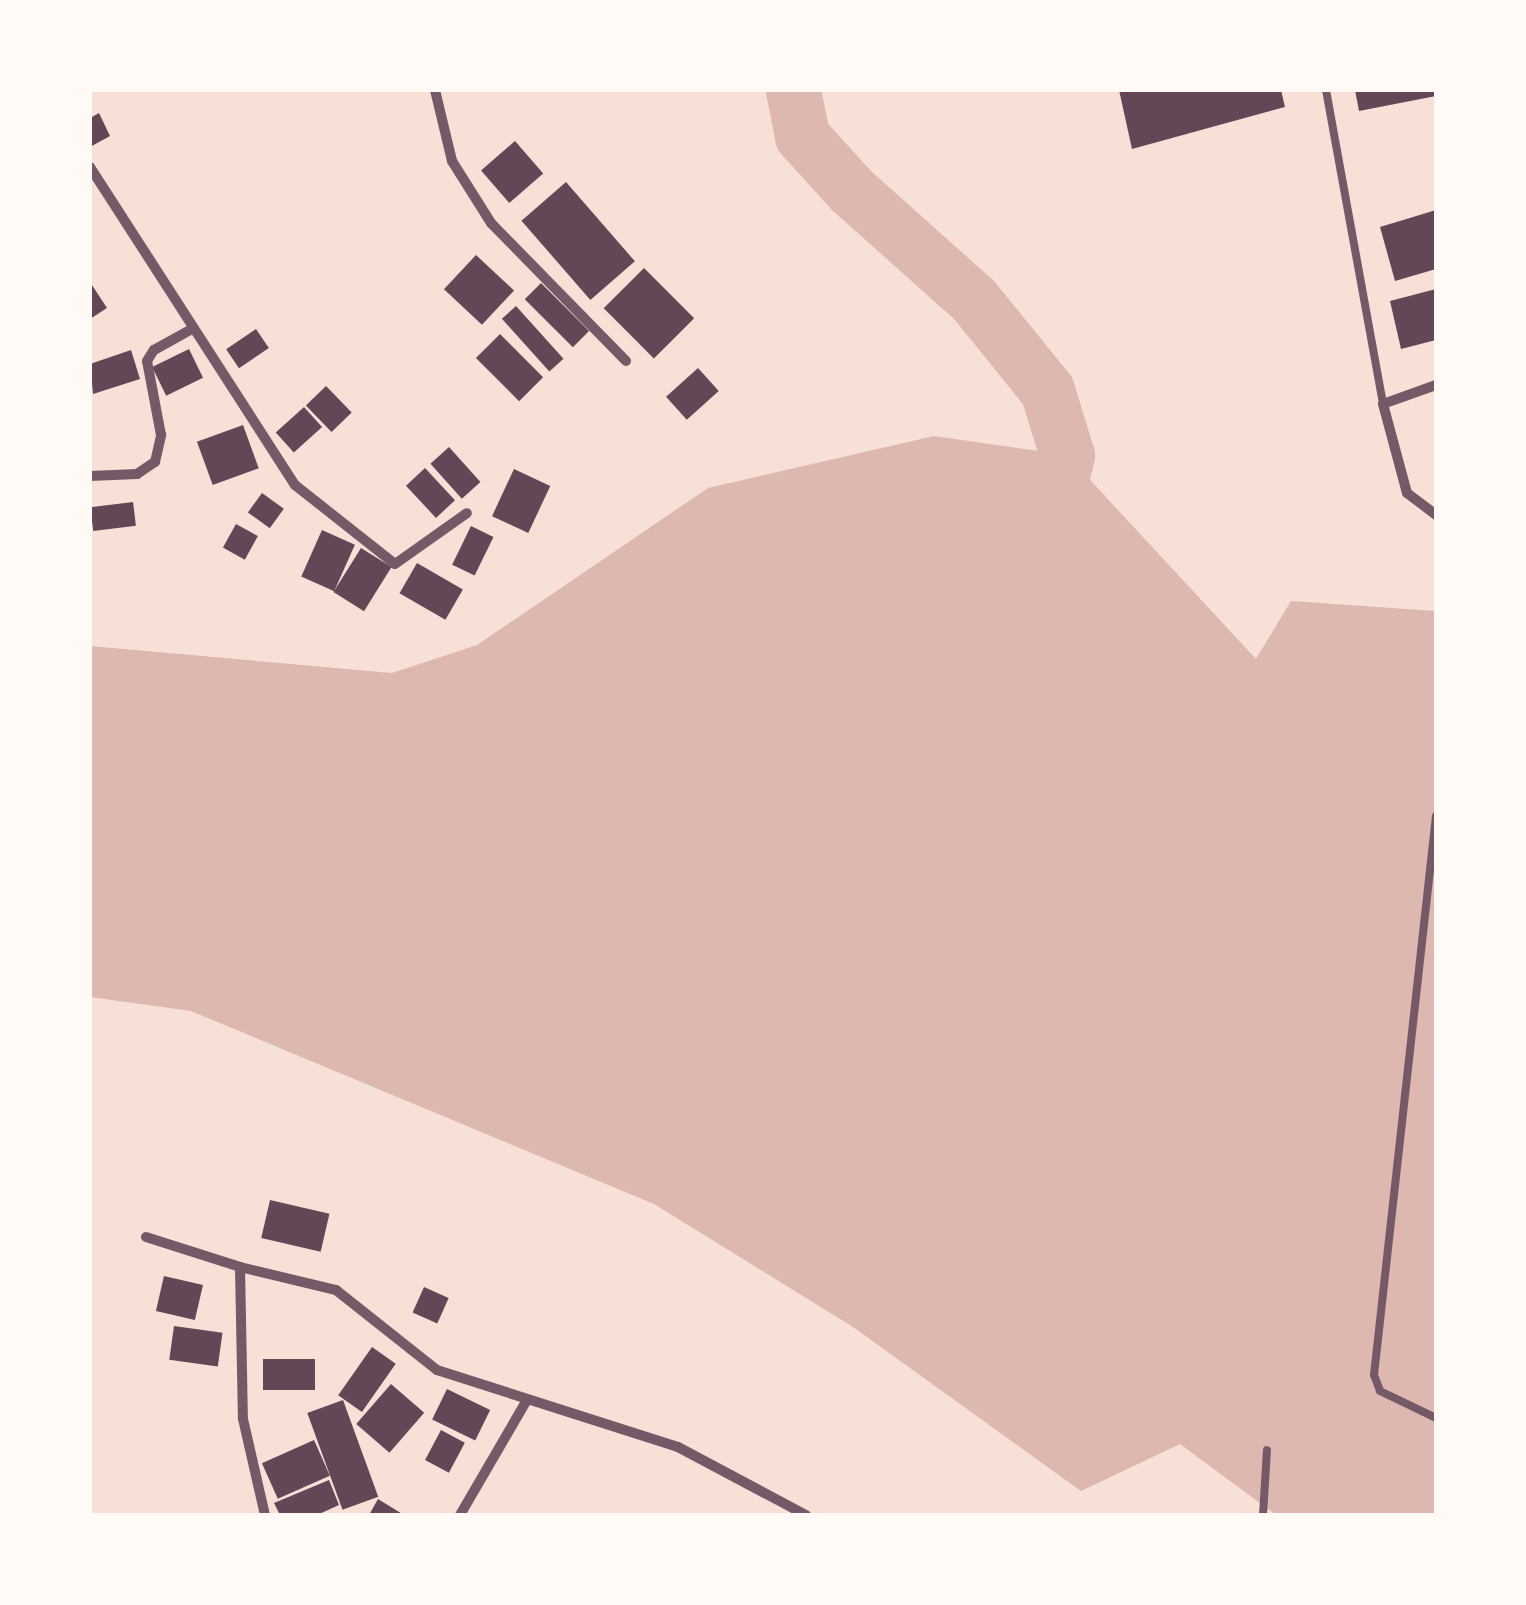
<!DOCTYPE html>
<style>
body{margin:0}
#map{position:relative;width:1526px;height:1605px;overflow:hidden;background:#f7e1d7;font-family:"IBM Plex Sans",sans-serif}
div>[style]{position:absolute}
.water>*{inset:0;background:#dcb8b0}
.river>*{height:55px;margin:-27.5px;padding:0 27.5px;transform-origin:27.5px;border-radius:27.5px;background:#dcb8b0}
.building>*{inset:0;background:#644757;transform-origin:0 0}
.service>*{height:8px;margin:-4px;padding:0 4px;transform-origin:4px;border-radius:4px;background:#755966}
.minor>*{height:10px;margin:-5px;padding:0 5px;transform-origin:5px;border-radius:5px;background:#755966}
span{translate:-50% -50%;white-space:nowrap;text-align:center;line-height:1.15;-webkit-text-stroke:10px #fffaf5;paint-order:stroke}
.frame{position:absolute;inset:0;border:92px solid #fffaf5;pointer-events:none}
</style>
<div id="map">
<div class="water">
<div style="clip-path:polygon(934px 436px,1067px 455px,1256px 659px,1291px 601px,1436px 611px,1436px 1515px,1276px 1515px,1180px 1444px,1081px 1491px,853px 1327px,654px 1204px,191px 1011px,90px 997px,90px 646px,392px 673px,477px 645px,708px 488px)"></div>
</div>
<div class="river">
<div style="left:793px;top:90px;width:47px;rotate:78.9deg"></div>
<div style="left:802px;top:136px;width:73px;rotate:47.8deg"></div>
<div style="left:851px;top:190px;width:165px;rotate:41.8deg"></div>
<div style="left:974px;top:300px;width:116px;rotate:51deg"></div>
<div style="left:1047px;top:390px;width:68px;rotate:72.9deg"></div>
<div style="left:1067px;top:455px;width:73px;rotate:103.5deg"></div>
</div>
<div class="building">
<div style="clip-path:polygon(1119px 90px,1281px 90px,1285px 107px,1132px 149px)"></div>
<div style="clip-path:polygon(1355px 90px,1435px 90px,1436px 96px,1359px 111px)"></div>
<div style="clip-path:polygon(99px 113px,110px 136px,90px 147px,90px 118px)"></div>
<div style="left:515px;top:141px;width:43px;height:45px;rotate:49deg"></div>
<div style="left:566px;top:182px;width:105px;height:59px;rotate:49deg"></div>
<div style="clip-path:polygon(1436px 210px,1436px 269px,1395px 281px,1380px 227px)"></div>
<div style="left:476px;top:255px;width:52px;height:47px;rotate:43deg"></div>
<div style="left:644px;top:268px;width:71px;height:57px;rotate:45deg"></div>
<div style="clip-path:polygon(90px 282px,107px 308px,90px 319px)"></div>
<div style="left:541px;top:283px;width:68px;height:23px;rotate:45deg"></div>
<div style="clip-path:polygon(1436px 289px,1436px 340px,1401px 349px,1390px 301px)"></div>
<div style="left:516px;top:306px;width:71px;height:19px;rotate:48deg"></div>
<div style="left:256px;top:329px;width:23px;height:36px;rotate:56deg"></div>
<div style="left:500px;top:334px;width:61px;height:34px;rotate:45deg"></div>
<div style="left:189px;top:349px;width:32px;height:41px;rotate:64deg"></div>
<div style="clip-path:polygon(131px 350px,140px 379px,93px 394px,90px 364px)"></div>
<div style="left:698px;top:368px;width:31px;height:43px;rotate:48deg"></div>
<div style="left:326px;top:386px;width:37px;height:28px;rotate:46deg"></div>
<div style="left:304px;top:407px;width:27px;height:38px;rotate:48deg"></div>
<div style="left:243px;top:425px;width:46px;height:49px;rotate:70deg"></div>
<div style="left:449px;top:447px;width:47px;height:25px;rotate:48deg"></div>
<div style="left:425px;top:468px;width:44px;height:26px;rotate:47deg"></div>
<div style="left:514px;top:469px;width:40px;height:52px;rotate:25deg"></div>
<div style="left:262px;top:493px;width:27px;height:24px;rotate:36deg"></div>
<div style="left:133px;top:502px;width:24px;height:43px;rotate:83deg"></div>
<div style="left:236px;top:524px;width:25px;height:27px;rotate:29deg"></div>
<div style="left:471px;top:526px;width:25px;height:43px;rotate:26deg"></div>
<div style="left:322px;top:530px;width:36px;height:51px;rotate:24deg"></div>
<div style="left:361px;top:548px;width:36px;height:52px;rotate:32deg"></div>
<div style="left:417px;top:563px;width:53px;height:35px;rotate:30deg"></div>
<div style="left:270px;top:1200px;width:61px;height:39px;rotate:13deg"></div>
<div style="left:164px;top:1276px;width:40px;height:36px;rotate:13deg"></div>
<div style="left:424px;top:1287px;width:27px;height:28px;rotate:24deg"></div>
<div style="left:174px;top:1326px;width:49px;height:34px;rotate:8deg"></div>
<div style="left:372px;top:1347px;width:29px;height:59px;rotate:35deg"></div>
<div style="left:263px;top:1359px;width:52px;height:31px"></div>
<div style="left:391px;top:1384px;width:44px;height:53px;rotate:41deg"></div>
<div style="left:447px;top:1389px;width:48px;height:34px;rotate:26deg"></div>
<div style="left:343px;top:1400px;width:103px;height:38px;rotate:70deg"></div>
<div style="left:441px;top:1430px;width:27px;height:34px;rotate:28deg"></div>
<div style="left:314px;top:1440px;width:39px;height:57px;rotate:66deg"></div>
<div style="clip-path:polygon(329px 1480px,339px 1505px,317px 1515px,280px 1515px,274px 1503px)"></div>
<div style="clip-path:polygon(378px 1499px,404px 1515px,369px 1515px)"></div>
</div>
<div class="service">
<div style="left:1326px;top:90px;width:319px;rotate:79.7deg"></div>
<div style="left:1436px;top:816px;width:562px;rotate:96.33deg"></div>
<div style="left:1374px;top:1375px;width:17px;rotate:69deg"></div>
<div style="left:1380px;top:1391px;width:62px;rotate:25.7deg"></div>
<div style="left:1263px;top:1515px;width:65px;rotate:-86.5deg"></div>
</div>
<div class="minor">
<div style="left:435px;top:90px;width:73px;rotate:76.5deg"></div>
<div style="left:452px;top:161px;width:73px;rotate:57.8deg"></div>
<div style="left:491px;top:223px;width:193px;rotate:45.6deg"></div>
<div style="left:90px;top:167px;width:378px;rotate:57.2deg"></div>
<div style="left:295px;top:485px;width:127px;rotate:38.3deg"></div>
<div style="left:395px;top:564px;width:88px;rotate:-35.3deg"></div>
<div style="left:1436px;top:385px;width:56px;rotate:160.3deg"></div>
<div style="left:1383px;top:404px;width:92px;rotate:74.9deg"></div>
<div style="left:1407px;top:493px;width:36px;rotate:37deg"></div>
<div style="left:90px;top:476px;width:47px;rotate:-2.4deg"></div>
<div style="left:137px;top:474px;width:22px;rotate:-34deg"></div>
<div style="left:155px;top:462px;width:28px;rotate:-77deg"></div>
<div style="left:161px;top:435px;width:75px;rotate:-100.7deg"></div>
<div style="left:147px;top:361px;width:13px;rotate:-58deg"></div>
<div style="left:154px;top:350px;width:43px;rotate:-28.9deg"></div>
<div style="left:146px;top:1237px;width:99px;rotate:17.7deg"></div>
<div style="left:240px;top:1267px;width:152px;rotate:88.9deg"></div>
<div style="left:243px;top:1419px;width:98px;rotate:77.1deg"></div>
<div style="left:240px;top:1267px;width:99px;rotate:13.5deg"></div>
<div style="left:336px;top:1290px;width:129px;rotate:38.4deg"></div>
<div style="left:437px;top:1370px;width:253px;rotate:17.7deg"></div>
<div style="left:678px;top:1447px;width:145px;rotate:28deg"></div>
<div style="left:460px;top:1515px;width:133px;rotate:-59.8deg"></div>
</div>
<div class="frame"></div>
</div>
